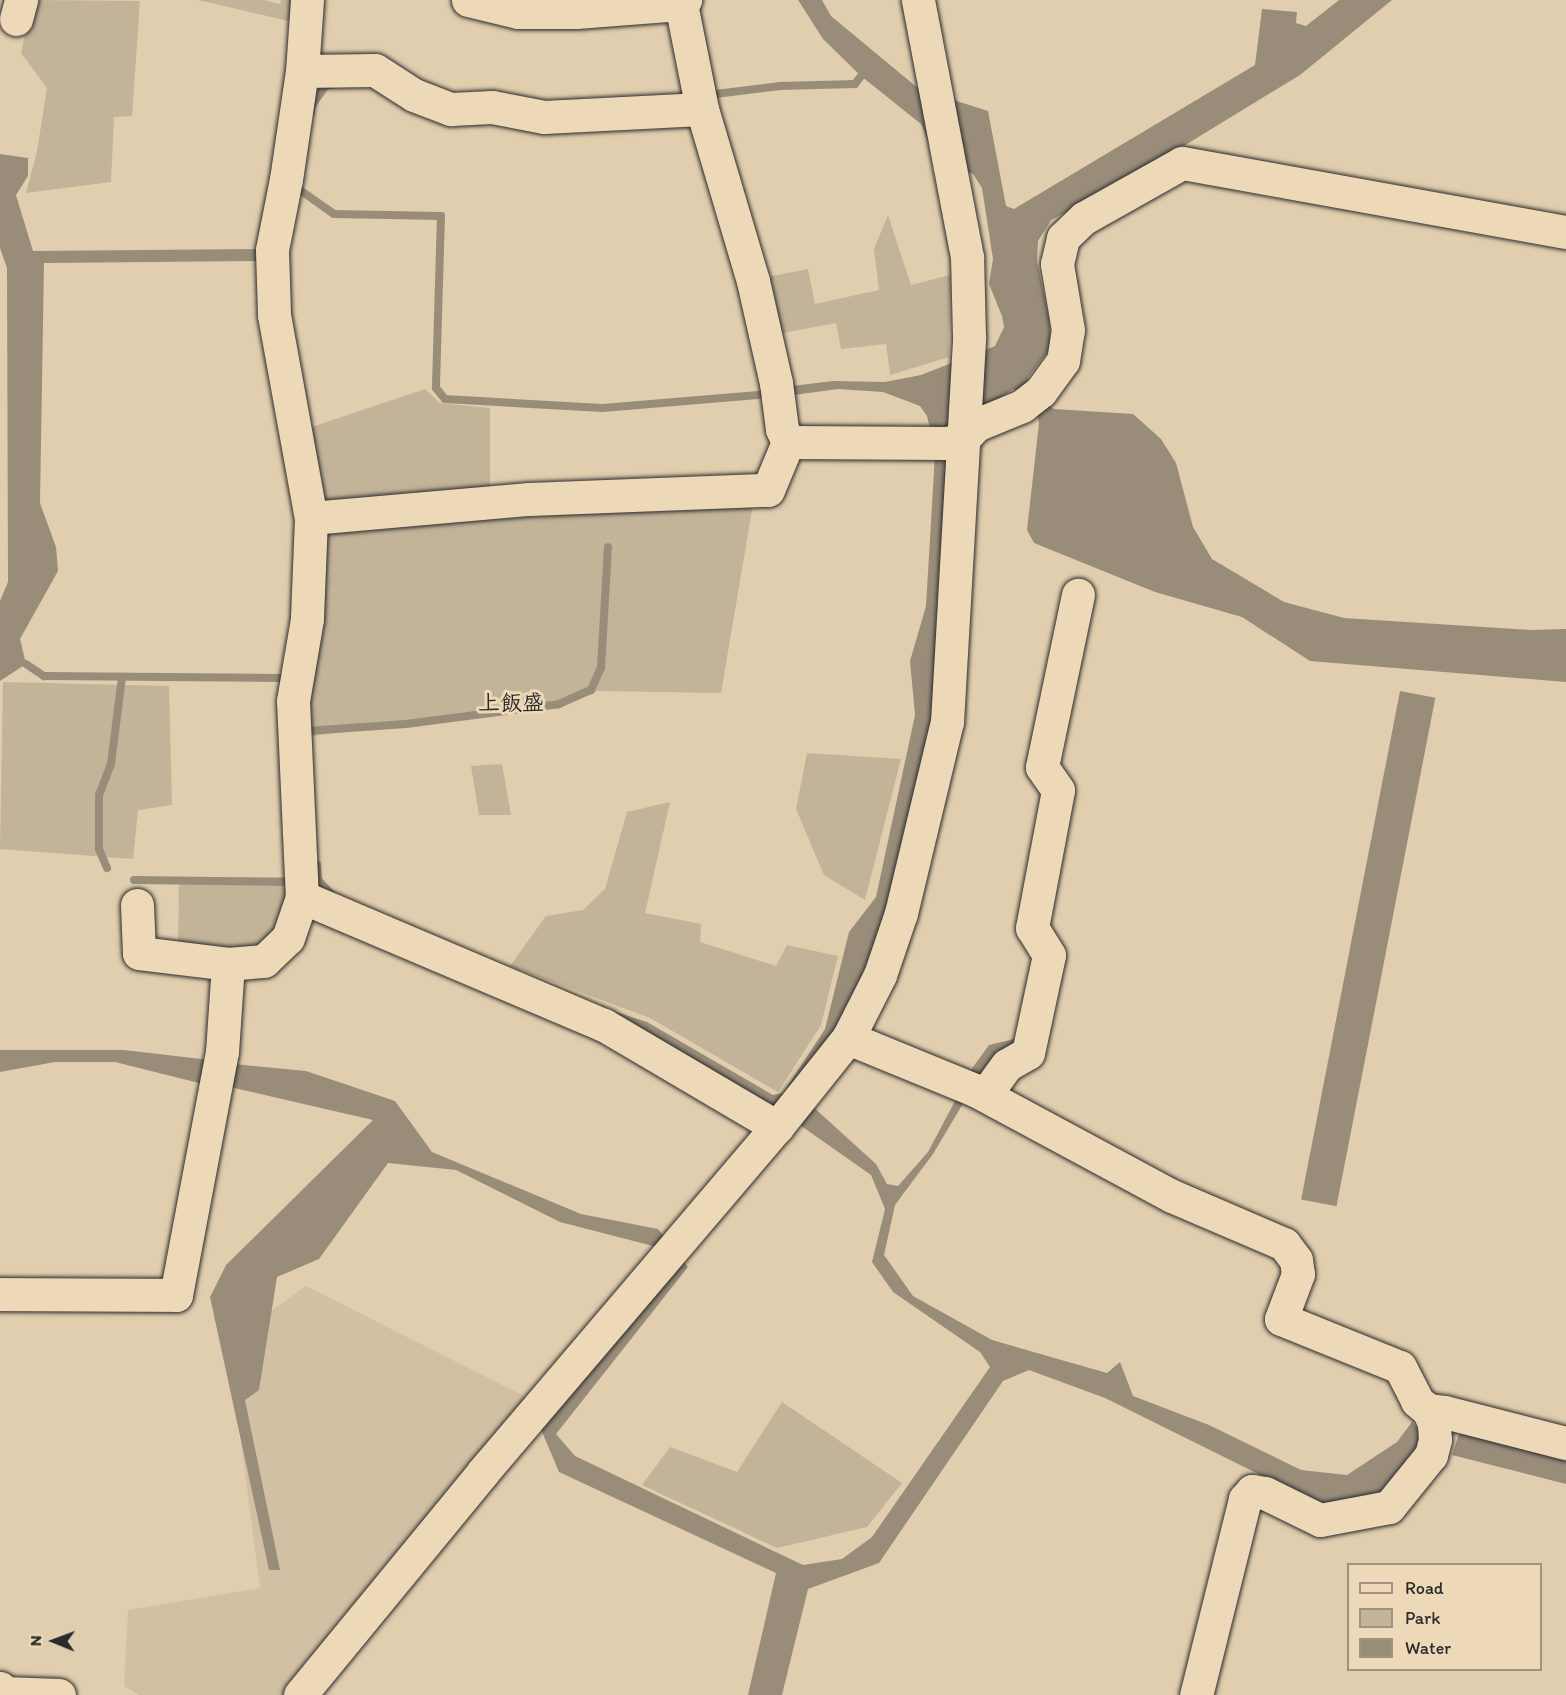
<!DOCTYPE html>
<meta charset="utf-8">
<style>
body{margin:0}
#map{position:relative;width:1566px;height:1695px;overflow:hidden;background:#e1ceaf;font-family:Itim,"Klee One",sans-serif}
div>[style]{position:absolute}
.built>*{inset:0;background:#d2c0a4}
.green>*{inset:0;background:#c3b399}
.water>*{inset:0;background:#998d7a;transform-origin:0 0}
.stream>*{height:8px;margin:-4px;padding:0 4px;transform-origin:4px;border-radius:4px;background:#998d7a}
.roads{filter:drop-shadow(0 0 2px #2b2b2b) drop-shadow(0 0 2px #2b2b2b)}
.minor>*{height:33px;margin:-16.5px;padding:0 16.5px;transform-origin:16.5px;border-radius:16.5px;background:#edd9b7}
span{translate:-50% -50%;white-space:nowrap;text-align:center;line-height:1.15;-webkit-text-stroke:6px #edd9b7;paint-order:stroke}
.neighbourhood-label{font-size:22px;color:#2b2b2b;font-weight:700}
.legend{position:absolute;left:1347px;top:1563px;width:195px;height:108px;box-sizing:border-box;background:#edd9b7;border:2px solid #9f937f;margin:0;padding:8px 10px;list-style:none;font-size:18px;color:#2b2b2b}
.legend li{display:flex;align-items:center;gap:12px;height:30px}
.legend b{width:30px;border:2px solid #9f937f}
.north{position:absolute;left:24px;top:1611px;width:60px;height:60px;-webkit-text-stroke:4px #edd9b7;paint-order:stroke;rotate:271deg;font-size:16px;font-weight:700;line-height:24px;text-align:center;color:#2b2b2b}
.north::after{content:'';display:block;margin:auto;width:21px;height:27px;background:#2b2b2b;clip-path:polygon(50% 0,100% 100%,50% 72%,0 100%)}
</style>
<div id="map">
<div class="built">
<div style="clip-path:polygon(306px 1286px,534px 1401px,288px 1695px,139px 1695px,124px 1686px,128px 1610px,260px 1588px,228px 1341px)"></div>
</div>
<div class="green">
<div style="clip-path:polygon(32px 0,140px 1px,132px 116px,114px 117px,111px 182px,26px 193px,37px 151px,47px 88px,21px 53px)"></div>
<div style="clip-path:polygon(198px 0,264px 0,280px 4px,281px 0,295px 0,293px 22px)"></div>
<div style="clip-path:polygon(888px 215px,911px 285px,950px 275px,949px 357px,890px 375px,886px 344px,841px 349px,836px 323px,772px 335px,762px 278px,808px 269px,815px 304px,879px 290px,874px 249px)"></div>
<div style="clip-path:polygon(425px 389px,440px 403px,490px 408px,490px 492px,322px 504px,303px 430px)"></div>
<div style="clip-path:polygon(753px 504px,721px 693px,597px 691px,562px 706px,312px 736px,302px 689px,322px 529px)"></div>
<div style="clip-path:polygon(3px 682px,169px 686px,172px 805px,138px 810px,133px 859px,0 849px)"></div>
<div style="clip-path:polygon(807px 753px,901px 759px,865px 900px,824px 875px,796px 809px)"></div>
<div style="clip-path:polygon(502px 764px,511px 815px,479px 815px,471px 766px)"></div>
<div style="clip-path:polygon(670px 802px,645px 913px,701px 924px,700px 942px,776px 966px,787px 945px,838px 956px,821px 1025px,778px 1092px,650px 1018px,510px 966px,546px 916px,583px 910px,605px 889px,627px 812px)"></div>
<div style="clip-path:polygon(293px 877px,294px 895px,262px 949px,178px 949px,179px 878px)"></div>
<div style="clip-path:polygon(782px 1402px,902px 1483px,867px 1527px,777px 1548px,642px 1485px,670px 1447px,737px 1472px)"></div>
</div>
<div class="water">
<div style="clip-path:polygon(798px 0,822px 0,831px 16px,919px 89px,988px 111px,1006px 206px,1014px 209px,1255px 65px,1262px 9px,1297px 12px,1296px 23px,1306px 26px,1339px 0,1392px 0,1300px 75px,1133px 177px,1051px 220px,1038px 241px,1037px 261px,1049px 319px,1051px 347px,1028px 377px,1027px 382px,1044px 402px,1054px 409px,1133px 414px,1161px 439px,1176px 463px,1193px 527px,1212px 559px,1284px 602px,1344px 618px,1531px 630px,1566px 629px,1566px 682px,1310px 661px,1242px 617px,1155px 592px,1034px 543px,1027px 530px,1039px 423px,1037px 414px,1018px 391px,1013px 389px,977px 414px,931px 433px,927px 416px,920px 406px,883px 392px,838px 389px,794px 395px,790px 391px,792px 386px,833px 381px,885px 382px,921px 375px,995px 346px,1004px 327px,1002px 316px,989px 284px,993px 259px,982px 188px,973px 174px,935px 159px,921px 124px,861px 76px,823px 39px)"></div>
<div style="clip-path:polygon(0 154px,28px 158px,28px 176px,16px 195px,33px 251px,259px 249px,259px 261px,44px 263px,40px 503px,56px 547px,58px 571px,20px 639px,26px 664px,0 681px,0 601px,8px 582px,7px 268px,0 248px)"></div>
<div style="clip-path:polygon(935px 454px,951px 468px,939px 697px,894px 895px,810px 1104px,876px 1164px,887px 1184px,898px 1186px,928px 1152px,973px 1067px,989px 1045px,1018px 1038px,1025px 1042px,998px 1051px,983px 1070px,933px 1154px,895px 1205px,884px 1255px,913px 1296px,992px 1340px,1107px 1373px,1120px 1362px,1133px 1396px,1209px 1425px,1301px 1470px,1347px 1475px,1397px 1442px,1412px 1422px,1422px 1436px,1420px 1446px,1385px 1491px,1325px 1507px,1105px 1398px,1029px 1370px,1003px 1381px,879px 1563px,808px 1589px,782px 1695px,748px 1695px,776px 1573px,559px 1472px,540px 1427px,673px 1267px,653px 1246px,560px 1222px,456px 1170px,388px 1163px,319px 1259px,277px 1277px,259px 1390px,245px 1400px,280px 1570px,269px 1570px,210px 1297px,226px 1265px,373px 1120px,226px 1086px,233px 1064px,306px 1071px,395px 1101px,432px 1152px,581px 1214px,658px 1229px,688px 1267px,556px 1434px,575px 1456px,803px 1565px,842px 1559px,872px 1537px,990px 1367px,980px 1352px,893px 1292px,872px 1262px,885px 1209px,871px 1175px,780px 1111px,552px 991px,647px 1022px,773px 1095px,783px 1093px,825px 1029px,849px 932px,876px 897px,915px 715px,910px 661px,926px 606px)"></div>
<div style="left:1400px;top:691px;width:36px;height:518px;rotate:11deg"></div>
<div style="clip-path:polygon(0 1050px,124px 1050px,210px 1060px,203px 1084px,115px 1062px,55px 1062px,0 1072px)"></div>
<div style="clip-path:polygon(1460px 1431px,1566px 1456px,1566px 1484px,1452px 1455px)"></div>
</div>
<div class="stream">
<div style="left:707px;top:95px;width:74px;rotate:-7deg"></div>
<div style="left:780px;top:86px;width:75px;rotate:-1.5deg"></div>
<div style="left:855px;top:84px;width:10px;rotate:-53deg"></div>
<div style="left:311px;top:112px;width:7px;rotate:-82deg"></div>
<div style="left:312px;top:105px;width:24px;rotate:-55deg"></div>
<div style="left:326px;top:85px;width:5px"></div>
<div style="left:297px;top:188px;width:45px;rotate:35.1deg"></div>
<div style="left:334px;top:214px;width:107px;rotate:1.1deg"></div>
<div style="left:441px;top:216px;width:172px;rotate:91.7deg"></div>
<div style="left:436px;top:388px;width:14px;rotate:51deg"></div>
<div style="left:445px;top:399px;width:158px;rotate:3.3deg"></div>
<div style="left:603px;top:408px;width:168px;rotate:-4.8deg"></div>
<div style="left:26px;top:664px;width:22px;rotate:34deg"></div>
<div style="left:44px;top:676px;width:236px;rotate:0.5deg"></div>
<div style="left:307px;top:731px;width:99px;rotate:-4deg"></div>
<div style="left:406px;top:724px;width:154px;rotate:-7.4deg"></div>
<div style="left:559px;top:704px;width:35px;rotate:-24deg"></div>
<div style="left:591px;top:690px;width:24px;rotate:-66deg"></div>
<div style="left:601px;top:668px;width:121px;rotate:-86.7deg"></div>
<div style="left:317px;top:865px;width:15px;rotate:86deg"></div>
<div style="left:318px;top:880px;width:21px;rotate:47deg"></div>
<div style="left:107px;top:868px;width:21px;rotate:-113deg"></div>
<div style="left:99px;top:849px;width:54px;rotate:-90deg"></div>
<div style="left:99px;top:795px;width:33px;rotate:-69deg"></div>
<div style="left:111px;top:764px;width:88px;rotate:-82.8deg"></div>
<div style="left:134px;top:880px;width:156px;rotate:0.7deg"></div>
</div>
<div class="roads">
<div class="minor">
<div style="left:307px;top:0;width:71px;rotate:94deg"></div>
<div style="left:302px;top:71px;width:109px;rotate:98.4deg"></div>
<div style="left:286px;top:179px;width:72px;rotate:101.2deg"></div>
<div style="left:272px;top:250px;width:65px;rotate:88.2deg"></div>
<div style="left:274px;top:315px;width:206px;rotate:79.7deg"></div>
<div style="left:311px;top:518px;width:101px;rotate:92.3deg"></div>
<div style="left:307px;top:619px;width:83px;rotate:99.7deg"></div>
<div style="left:293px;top:701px;width:196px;rotate:87.4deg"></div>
<div style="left:302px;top:897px;width:328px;rotate:23deg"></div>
<div style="left:604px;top:1025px;width:201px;rotate:30.5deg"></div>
<div style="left:468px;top:0;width:51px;rotate:13.5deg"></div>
<div style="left:518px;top:12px;width:58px"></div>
<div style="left:576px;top:12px;width:105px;rotate:-4.4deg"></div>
<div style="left:16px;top:19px;width:20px;rotate:-75deg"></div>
<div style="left:302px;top:71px;width:73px;rotate:-0.8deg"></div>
<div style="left:375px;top:70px;width:46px;rotate:32.7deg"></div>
<div style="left:414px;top:95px;width:40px;rotate:21deg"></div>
<div style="left:451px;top:109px;width:41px;rotate:-2.8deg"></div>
<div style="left:492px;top:107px;width:53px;rotate:10.9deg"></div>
<div style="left:544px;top:117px;width:158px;rotate:-2.9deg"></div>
<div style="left:788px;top:442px;width:159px;rotate:0.4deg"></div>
<div style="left:947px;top:443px;width:18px;rotate:-16deg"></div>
<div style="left:964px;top:438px;width:18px;rotate:-47deg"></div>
<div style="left:976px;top:425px;width:50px;rotate:-22.4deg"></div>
<div style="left:1022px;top:406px;width:24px;rotate:-38deg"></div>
<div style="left:1041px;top:391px;width:37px;rotate:-54deg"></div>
<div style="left:1063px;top:361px;width:31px;rotate:-81deg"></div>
<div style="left:1068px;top:330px;width:67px;rotate:-99.5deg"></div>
<div style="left:1057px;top:264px;width:27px;rotate:-77deg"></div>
<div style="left:1063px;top:238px;width:29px;rotate:-44deg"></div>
<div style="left:1084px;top:218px;width:112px;rotate:-29.3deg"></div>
<div style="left:1182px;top:163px;width:390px;rotate:10.2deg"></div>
<div style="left:311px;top:518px;width:219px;rotate:-5deg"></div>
<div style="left:529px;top:499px;width:239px;rotate:-2.2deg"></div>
<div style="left:768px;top:490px;width:52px;rotate:-67.4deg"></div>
<div style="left:788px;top:442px;width:14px;rotate:-115deg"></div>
<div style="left:782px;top:429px;width:46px;rotate:-97.4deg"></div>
<div style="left:776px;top:383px;width:105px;rotate:-102.7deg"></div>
<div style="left:753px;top:281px;width:179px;rotate:-106.5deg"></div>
<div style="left:702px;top:109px;width:107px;rotate:-101.3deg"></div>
<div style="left:681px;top:4px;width:6px;rotate:-45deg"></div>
<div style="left:137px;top:905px;width:48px;rotate:87.6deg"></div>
<div style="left:139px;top:953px;width:90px;rotate:7deg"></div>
<div style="left:848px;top:1038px;width:137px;rotate:22.3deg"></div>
<div style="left:975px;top:1090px;width:224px;rotate:28.3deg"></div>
<div style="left:1172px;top:1196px;width:122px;rotate:23.2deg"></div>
<div style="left:1284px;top:1244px;width:20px;rotate:53deg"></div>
<div style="left:1296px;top:1260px;width:14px;rotate:82deg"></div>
<div style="left:1298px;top:1274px;width:48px;rotate:110.7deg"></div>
<div style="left:1281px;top:1319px;width:128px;rotate:22deg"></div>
<div style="left:1400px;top:1367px;width:38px;rotate:63deg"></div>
<div style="left:1417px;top:1401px;width:14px;rotate:39deg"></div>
<div style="left:1428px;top:1410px;width:14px;rotate:65deg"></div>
<div style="left:1434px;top:1423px;width:17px;rotate:87deg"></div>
<div style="left:1435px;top:1440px;width:16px;rotate:105deg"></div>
<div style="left:1431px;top:1455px;width:67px;rotate:128.9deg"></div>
<div style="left:1389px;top:1507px;width:70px;rotate:169.3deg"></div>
<div style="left:1320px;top:1520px;width:61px;rotate:-153.9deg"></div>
<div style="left:1265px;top:1493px;width:13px;rotate:-171deg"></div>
<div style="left:1252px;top:1491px;width:11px;rotate:131deg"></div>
<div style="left:1245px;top:1499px;width:202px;rotate:104deg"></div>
<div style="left:985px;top:1095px;width:37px;rotate:-54deg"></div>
<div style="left:1007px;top:1065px;width:24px;rotate:-30deg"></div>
<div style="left:1028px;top:1053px;width:100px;rotate:-77.9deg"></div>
<div style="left:1049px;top:955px;width:32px;rotate:-122deg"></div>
<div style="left:1032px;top:928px;width:140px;rotate:-79.3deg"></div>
<div style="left:1058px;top:790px;width:28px;rotate:-125deg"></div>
<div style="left:1042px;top:767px;width:176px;rotate:-78.2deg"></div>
<div style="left:0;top:1294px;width:176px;rotate:0.3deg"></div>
<div style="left:176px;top:1295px;width:247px;rotate:-79.3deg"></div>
<div style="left:222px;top:1052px;width:88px;rotate:-86.1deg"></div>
<div style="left:228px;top:964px;width:36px;rotate:-5deg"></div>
<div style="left:264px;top:961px;width:33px;rotate:-44deg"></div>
<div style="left:288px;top:938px;width:43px;rotate:-71.1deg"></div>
<div style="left:1428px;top:1410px;width:17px;rotate:7deg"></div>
<div style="left:1445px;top:1412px;width:125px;rotate:14.4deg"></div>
<div style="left:0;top:1688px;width:6px;rotate:51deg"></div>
<div style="left:4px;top:1693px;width:55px;rotate:2.1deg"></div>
<div style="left:300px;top:1695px;width:288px;rotate:-50.6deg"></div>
<div style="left:483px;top:1472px;width:453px;rotate:-49.6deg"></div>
<div style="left:777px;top:1127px;width:114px;rotate:-51.4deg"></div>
<div style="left:848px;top:1038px;width:71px;rotate:-63.1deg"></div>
<div style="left:880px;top:975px;width:65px;rotate:-71.3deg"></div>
<div style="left:901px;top:913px;width:196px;rotate:-76.5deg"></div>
<div style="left:947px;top:722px;width:386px;rotate:-86.7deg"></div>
<div style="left:969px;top:337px;width:80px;rotate:-91.4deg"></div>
<div style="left:967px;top:257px;width:262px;rotate:-100.8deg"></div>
</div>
</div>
<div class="neighbourhood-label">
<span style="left:511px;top:703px">上飯盛</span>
</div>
<ul class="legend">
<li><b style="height:8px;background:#edd9b7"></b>Road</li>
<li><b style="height:16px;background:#c3b399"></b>Park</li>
<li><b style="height:16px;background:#998d7a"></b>Water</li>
</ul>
<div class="north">N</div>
</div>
